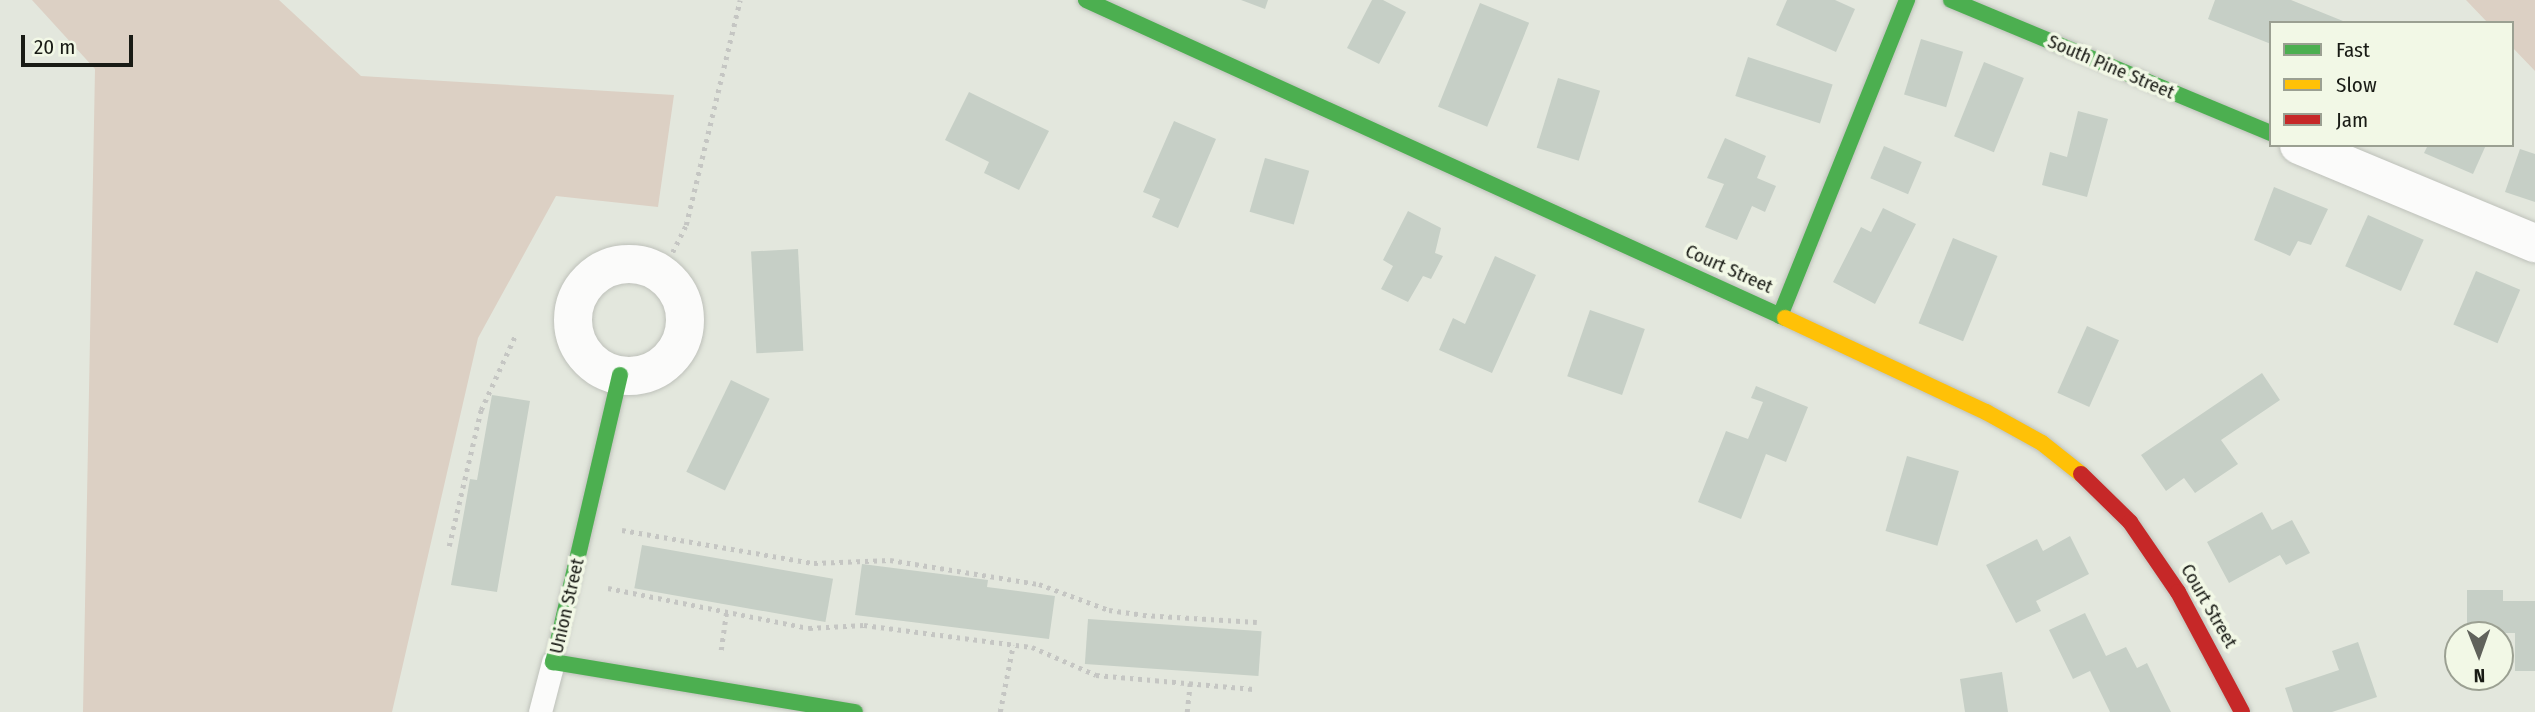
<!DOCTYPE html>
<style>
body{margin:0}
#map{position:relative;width:2535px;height:712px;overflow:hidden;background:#e3e7dd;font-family:"Fira Sans Condensed",sans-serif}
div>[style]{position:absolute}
.green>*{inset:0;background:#dcd0c4}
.building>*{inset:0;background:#c6cfc6;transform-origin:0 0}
.path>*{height:4.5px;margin-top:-2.25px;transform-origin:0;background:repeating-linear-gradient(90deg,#c5c6c3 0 3.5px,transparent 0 8.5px)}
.roads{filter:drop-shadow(0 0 2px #bec1ba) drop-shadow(0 0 2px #bec1ba)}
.lane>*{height:23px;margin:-11.5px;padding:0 11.5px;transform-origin:11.5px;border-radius:11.5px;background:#fbfbfa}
.street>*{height:38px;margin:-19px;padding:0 19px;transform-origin:19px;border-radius:19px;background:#fbfbfa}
.street>.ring{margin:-19px;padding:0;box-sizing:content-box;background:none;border:38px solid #fbfbfa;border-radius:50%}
.fast>*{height:16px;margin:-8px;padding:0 8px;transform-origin:8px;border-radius:8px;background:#4caf50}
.slow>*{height:16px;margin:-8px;padding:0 8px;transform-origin:8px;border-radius:8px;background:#ffc107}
.jam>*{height:16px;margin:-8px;padding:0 8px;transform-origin:8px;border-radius:8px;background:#c62828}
span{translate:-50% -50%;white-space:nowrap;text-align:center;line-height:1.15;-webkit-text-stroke:7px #f2f8e6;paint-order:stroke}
.street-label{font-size:19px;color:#191b15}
.legend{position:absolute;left:2269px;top:21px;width:245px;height:126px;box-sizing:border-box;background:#f2f8e6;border:2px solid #9ba092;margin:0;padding:9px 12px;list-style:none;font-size:21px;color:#191b15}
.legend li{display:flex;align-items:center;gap:14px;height:35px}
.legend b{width:35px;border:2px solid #9ba092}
.north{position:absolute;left:2444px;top:621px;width:70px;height:70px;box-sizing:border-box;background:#f2f8e6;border:2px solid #9ba092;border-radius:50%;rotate:179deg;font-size:19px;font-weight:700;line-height:28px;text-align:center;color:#191b15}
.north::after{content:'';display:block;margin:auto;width:24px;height:32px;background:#60625b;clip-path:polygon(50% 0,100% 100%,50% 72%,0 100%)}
.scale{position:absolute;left:21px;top:35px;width:112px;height:32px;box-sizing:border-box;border:4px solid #191b15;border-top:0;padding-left:9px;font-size:21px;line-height:24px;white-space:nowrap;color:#191b15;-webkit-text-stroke:5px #f2f8e6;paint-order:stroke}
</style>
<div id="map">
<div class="green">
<div style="clip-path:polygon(32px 0,279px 0,361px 76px,674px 95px,658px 207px,556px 196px,478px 338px,392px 712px,83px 712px,95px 69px)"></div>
<div style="clip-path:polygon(2466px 0,2535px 0,2535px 71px,2512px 47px,2512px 23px,2488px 23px)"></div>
</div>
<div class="building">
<div style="clip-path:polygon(1241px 0,1268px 0,1265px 9px)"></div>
<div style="clip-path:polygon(1372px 0,1383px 0,1406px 12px,1379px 64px,1347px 48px)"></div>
<div style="clip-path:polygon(1787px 0,1835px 0,1855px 9px,1836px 52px,1776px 25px)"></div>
<div style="clip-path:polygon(2215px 0,2291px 0,2343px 21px,2271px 23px,2271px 44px,2208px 19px)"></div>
<div style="left:1480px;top:3px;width:53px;height:112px;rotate:22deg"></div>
<div style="left:1921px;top:39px;width:44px;height:58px;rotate:17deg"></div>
<div style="left:1748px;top:57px;width:89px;height:41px;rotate:18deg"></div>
<div style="left:1984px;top:62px;width:43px;height:80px;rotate:22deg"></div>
<div style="left:1558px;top:78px;width:44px;height:73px;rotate:17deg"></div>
<div style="clip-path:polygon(969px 92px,1049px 131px,1019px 190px,984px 173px,989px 162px,945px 140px)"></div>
<div style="clip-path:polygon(2078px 111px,2108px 119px,2087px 197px,2042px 185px,2050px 152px,2067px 157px)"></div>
<div style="clip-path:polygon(1174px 121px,1216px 139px,1178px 228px,1152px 217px,1160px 199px,1143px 192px)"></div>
<div style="clip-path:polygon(1725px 138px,1766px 156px,1757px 178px,1776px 186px,1765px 212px,1752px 206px,1737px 240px,1705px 227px,1724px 184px,1707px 178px)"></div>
<div style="clip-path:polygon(2428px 145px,2486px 145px,2473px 174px,2424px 153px)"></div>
<div style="left:1884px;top:146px;width:41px;height:35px;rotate:23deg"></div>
<div style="clip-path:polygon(2520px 149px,2535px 154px,2535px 202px,2505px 192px)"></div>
<div style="left:1265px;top:158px;width:46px;height:56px;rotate:16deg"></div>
<div style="clip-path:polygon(2274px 187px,2328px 209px,2311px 245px,2298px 241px,2290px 256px,2254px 240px)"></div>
<div style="clip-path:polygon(1883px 208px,1916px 224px,1875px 304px,1833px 282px,1861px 227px,1871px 232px)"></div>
<div style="clip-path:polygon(1408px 211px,1441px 228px,1435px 253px,1443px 256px,1431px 279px,1423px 276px,1408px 302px,1381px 289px,1393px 266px,1383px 260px)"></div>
<div style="left:2368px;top:215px;width:61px;height:56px;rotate:24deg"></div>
<div style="left:1953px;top:238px;width:48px;height:92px;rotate:22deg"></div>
<div style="left:798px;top:249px;width:102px;height:47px;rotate:87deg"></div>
<div style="clip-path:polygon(1495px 256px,1536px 275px,1492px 373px,1439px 350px,1453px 318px,1465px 324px)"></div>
<div style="left:2476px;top:271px;width:48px;height:58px;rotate:23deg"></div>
<div style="left:1590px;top:310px;width:58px;height:70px;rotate:19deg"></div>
<div style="left:2087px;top:326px;width:35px;height:73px;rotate:24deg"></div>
<div style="clip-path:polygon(2262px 373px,2280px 400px,2221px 440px,2238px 464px,2195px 493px,2184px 478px,2166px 491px,2141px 455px)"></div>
<div style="left:731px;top:380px;width:43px;height:102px;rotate:26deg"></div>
<div style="clip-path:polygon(1756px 386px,1808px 407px,1786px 462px,1766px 454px,1741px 519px,1698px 502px,1726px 431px,1748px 439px,1763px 402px,1751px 398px)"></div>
<div style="clip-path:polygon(492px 395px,530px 401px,497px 592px,451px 585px,470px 479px,477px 480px)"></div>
<div style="left:1907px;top:456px;width:54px;height:78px;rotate:16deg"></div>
<div style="clip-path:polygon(2262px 512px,2272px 530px,2292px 520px,2310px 553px,2286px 565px,2280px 555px,2229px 583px,2207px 542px)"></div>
<div style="clip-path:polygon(2070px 536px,2089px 574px,2036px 601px,2041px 611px,2016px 623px,1986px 565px,2037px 539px,2043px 551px)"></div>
<div style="left:642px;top:545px;width:194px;height:44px;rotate:10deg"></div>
<div style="clip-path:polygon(862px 564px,988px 580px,987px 587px,1055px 596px,1049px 639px,855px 615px)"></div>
<div style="clip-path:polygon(2467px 590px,2503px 590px,2503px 601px,2535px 601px,2535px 671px,2515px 671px,2515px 633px,2467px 633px)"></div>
<div style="clip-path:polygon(2085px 613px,2106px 656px,2126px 647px,2137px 668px,2147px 663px,2171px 712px,2110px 712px,2090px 671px,2073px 679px,2049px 630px)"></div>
<div style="left:1088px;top:619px;width:174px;height:45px;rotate:4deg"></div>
<div style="clip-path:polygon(2358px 642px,2377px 697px,2332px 712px,2293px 712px,2285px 688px,2339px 670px,2332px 651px)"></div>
<div style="clip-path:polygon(2002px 672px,2008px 712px,1965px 712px,1960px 679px)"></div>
</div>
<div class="path">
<div style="left:661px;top:275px;width:56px;rotate:-63.4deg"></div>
<div style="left:686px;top:225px;width:231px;rotate:-76.5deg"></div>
<div style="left:622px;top:530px;width:195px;rotate:9.8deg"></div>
<div style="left:814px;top:563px;width:76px;rotate:-2.3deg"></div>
<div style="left:890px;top:560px;width:151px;rotate:9.2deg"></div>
<div style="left:1039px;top:584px;width:75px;rotate:20.4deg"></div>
<div style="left:1109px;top:610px;width:34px;rotate:8deg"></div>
<div style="left:1143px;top:615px;width:114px;rotate:3.5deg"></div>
<div style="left:449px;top:546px;width:140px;rotate:-76.8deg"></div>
<div style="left:481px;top:410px;width:81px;rotate:-65.3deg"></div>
<div style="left:608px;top:588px;width:205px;rotate:11.3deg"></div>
<div style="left:809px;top:628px;width:55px;rotate:-3.1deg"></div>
<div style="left:864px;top:625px;width:169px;rotate:7.5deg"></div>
<div style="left:1032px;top:647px;width:70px;rotate:23.6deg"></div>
<div style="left:1096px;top:675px;width:158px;rotate:5.1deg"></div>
<div style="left:721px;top:650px;width:37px;rotate:-82deg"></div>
<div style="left:1000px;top:712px;width:68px;rotate:-79deg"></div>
<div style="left:1187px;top:712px;width:29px;rotate:-84deg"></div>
</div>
<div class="roads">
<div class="lane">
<div style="left:540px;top:712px;width:52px;rotate:-75.4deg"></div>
</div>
<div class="street">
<div style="left:2299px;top:145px;width:256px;rotate:22.6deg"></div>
<div class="ring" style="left:573px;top:264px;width:74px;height:74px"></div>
</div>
<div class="fast">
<div style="left:1086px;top:0;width:768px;rotate:24.46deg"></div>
<div style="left:1951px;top:0;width:347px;rotate:22.6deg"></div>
<div style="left:1780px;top:316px;width:341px;rotate:-68.1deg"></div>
<div style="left:620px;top:375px;width:295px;rotate:103.1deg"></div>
<div style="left:553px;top:662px;width:306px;rotate:9.4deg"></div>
</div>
<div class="slow">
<div style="left:1785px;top:318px;width:222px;rotate:25.1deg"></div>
<div style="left:1986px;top:412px;width:64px;rotate:29deg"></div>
<div style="left:2042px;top:443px;width:50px;rotate:38.5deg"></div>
</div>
<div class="jam">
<div style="left:2081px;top:474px;width:69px;rotate:44.4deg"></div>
<div style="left:2130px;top:522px;width:85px;rotate:55.6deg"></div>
<div style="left:2178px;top:592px;width:136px;rotate:61.9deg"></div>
</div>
</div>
<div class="street-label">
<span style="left:2111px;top:67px;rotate:23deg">South Pine Street</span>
<span style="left:1729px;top:269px;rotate:24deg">Court Street</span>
<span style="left:567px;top:606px;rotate:-77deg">Union Street</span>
<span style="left:2209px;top:606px;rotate:60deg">Court Street</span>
</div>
<ul class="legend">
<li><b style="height:9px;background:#4caf50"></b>Fast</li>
<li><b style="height:9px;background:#ffc107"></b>Slow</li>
<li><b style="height:9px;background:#c62828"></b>Jam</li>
</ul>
<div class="north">N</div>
<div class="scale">20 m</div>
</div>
